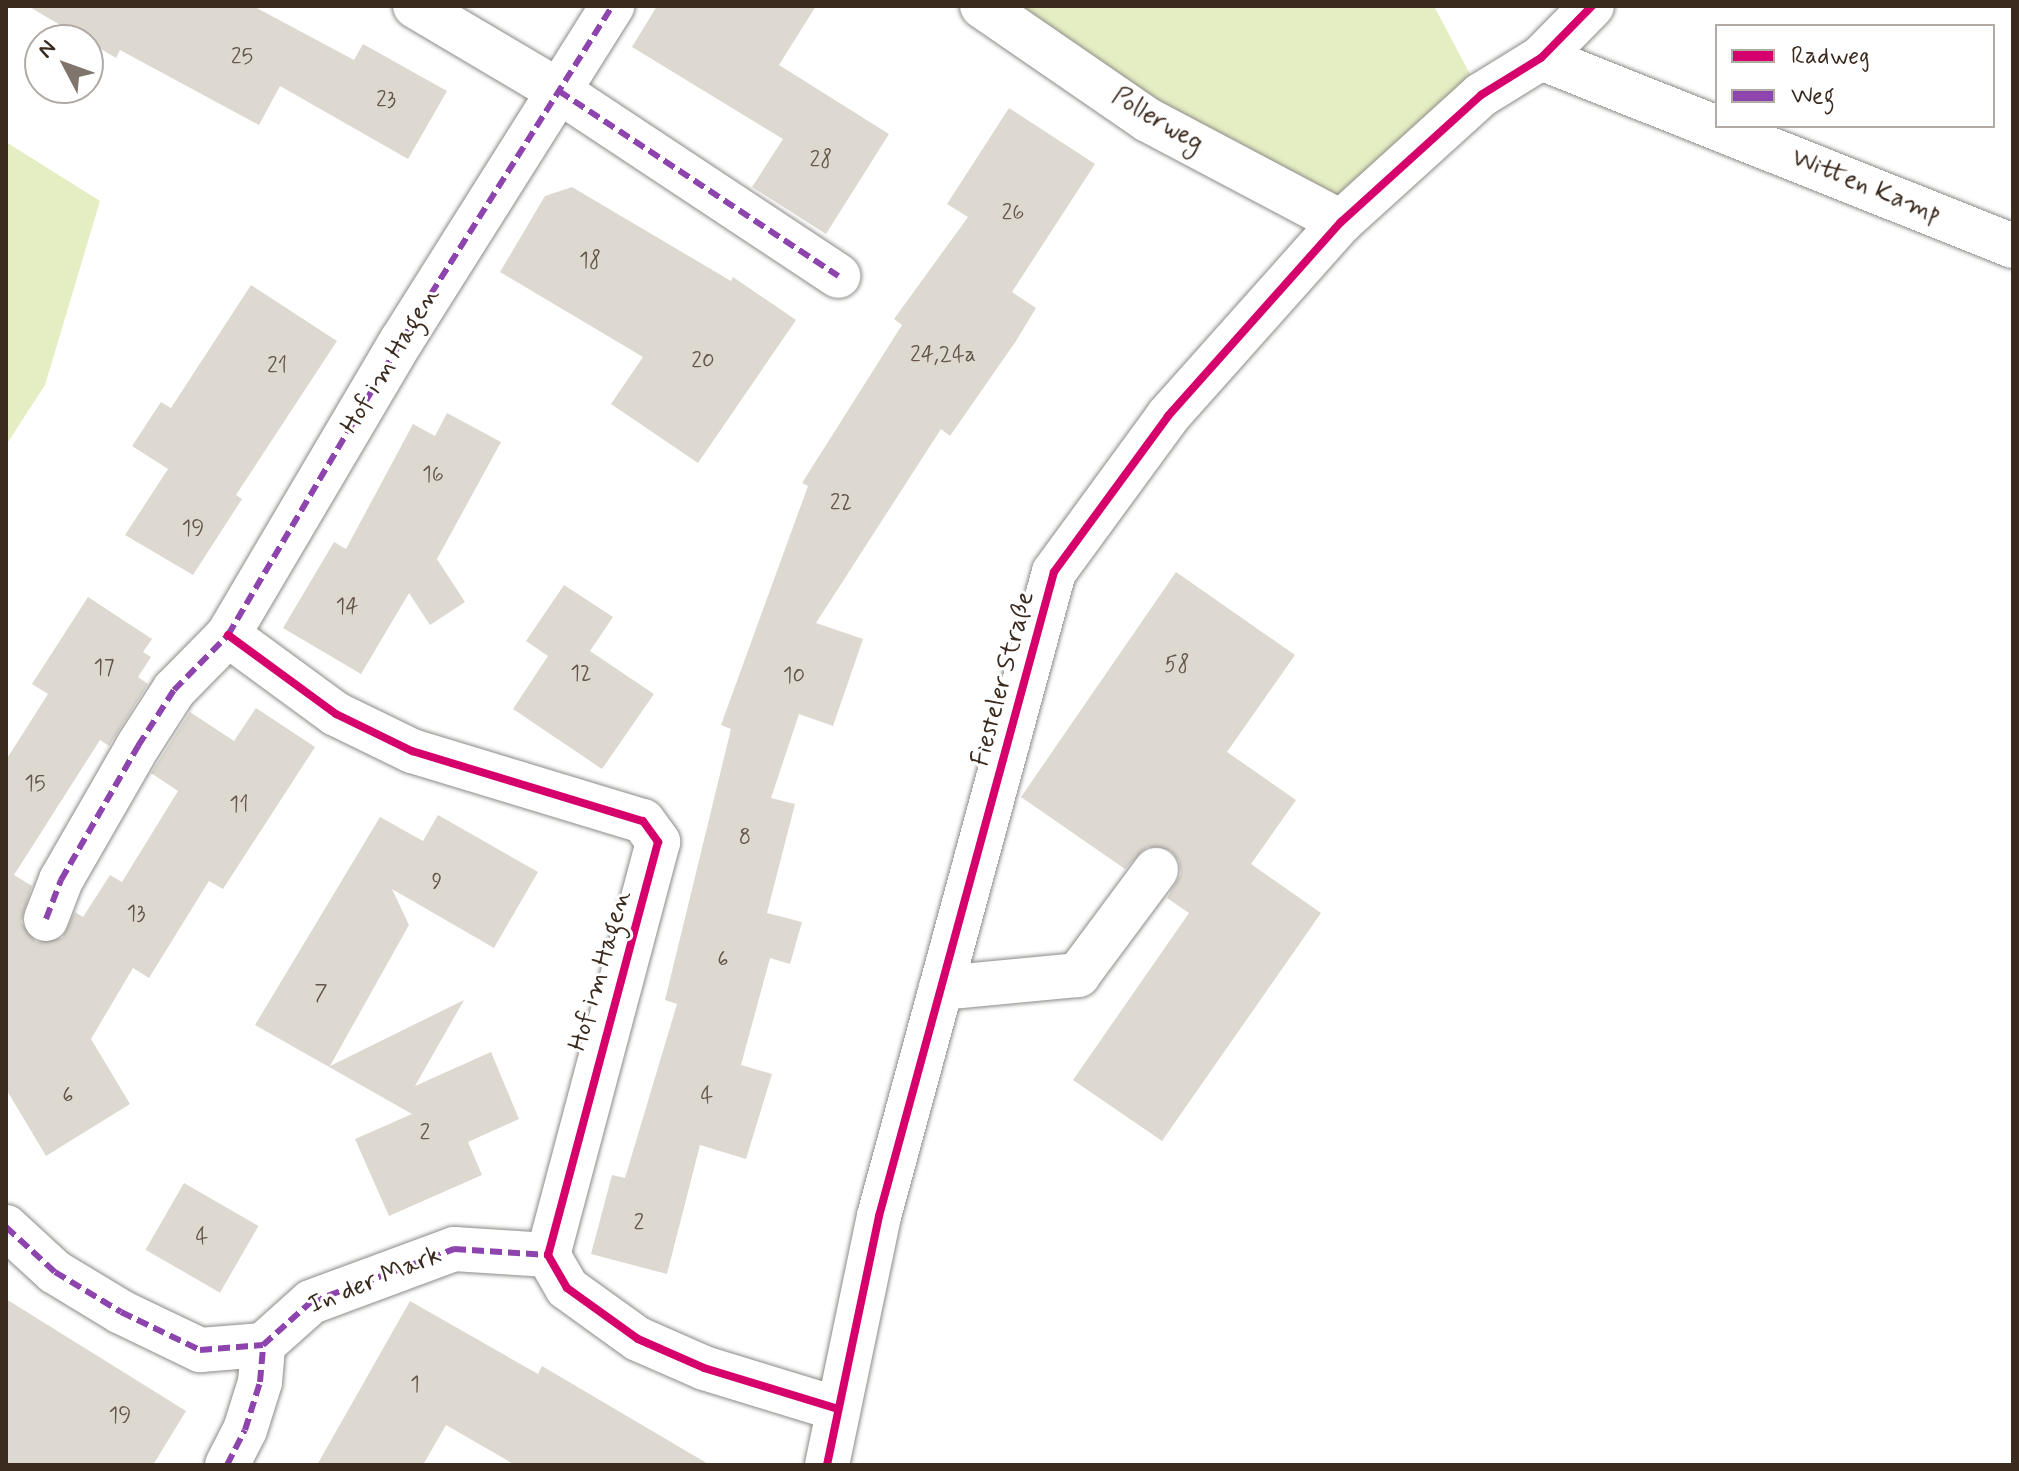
<!DOCTYPE html>
<meta charset="utf-8">
<style>
body{margin:0}
#map{position:relative;width:2019px;height:1471px;overflow:hidden;background:#fff;font-family:Mynerve,sans-serif}
div>[style]{position:absolute}
.green>*{inset:0;background:#e5edc2}
.building>*{inset:0;background:#ded9d0;transform-origin:0 0}
.roads{filter:drop-shadow(0 0 2px #8e8b88) drop-shadow(0 0 2px #8e8b88)}
.minor>*{height:44px;margin:-22px;padding:0 22px;transform-origin:22px;border-radius:22px;background:#fff}
.quiet>*{height:6px;margin-top:-3px;transform-origin:0;background:repeating-linear-gradient(90deg,#8e44ad 0 12px,transparent 0 18px)}
.cycleway>*{height:8px;margin:-4px;padding:0 4px;transform-origin:4px;border-radius:4px;background:#d6006c}
span{translate:-50% -50%;white-space:nowrap;text-align:center;line-height:1.15;-webkit-text-stroke:6px #fff;paint-order:stroke}
.number-label{font-size:22px;color:#64564a}
.number-label span{-webkit-text-stroke-width:0}
.street-label{font-size:26px;color:#3b2a1e}
.frame{position:absolute;inset:0;border:8px solid #3b2a1e;pointer-events:none}
.legend{position:absolute;left:1715px;top:24px;width:280px;height:104px;box-sizing:border-box;background:#fff;border:2px solid #b1aaa5;margin:0;padding:10px 14px;list-style:none;font-size:24px;color:#3b2a1e}
.legend li{display:flex;align-items:center;gap:16px;height:40px}
.legend b{width:40px;border:2px solid #b1aaa5}
.north{position:absolute;left:24px;top:24px;width:80px;height:80px;box-sizing:border-box;background:#fff;border:2px solid #b1aaa5;border-radius:50%;rotate:311deg;font-size:22px;font-weight:700;line-height:32px;text-align:center;color:#3b2a1e}
.north::after{content:'';display:block;margin:auto;width:28px;height:36px;background:#80756d;clip-path:polygon(50% 0,100% 100%,50% 72%,0 100%)}
</style>
<div id="map">
<div class="green">
<div style="clip-path:polygon(982px 6px,1434px 6px,1481px 95px,1341px 222px)"></div>
<div style="clip-path:polygon(6px 142px,100px 201px,45px 385px,6px 445px)"></div>
</div>
<div class="building">
<div style="clip-path:polygon(28px 6px,253px 6px,354px 60px,363px 44px,447px 91px,408px 159px,280px 86px,259px 125px,120px 50px,116px 58px)"></div>
<div style="clip-path:polygon(657px 6px,816px 6px,779px 65px,889px 134px,826px 234px,752px 187px,783px 139px,632px 47px)"></div>
<div style="clip-path:polygon(1009px 108px,1095px 164px,1012px 292px,1036px 308px,1016px 341px,950px 436px,941px 429px,816px 623px,863px 639px,833px 726px,799px 714px,771px 798px,795px 804px,767px 913px,802px 922px,790px 964px,770px 958px,741px 1065px,772px 1074px,746px 1159px,700px 1145px,667px 1274px,591px 1254px,612px 1175px,625px 1178px,677px 1004px,665px 1000px,731px 729px,721px 725px,808px 486px,802px 483px,902px 325px,894px 319px,968px 217px,947px 204px)"></div>
<div style="clip-path:polygon(572px 187px,731px 281px,733px 277px,796px 320px,698px 463px,611px 404px,643px 357px,500px 272px,545px 196px)"></div>
<div style="clip-path:polygon(251px 285px,337px 341px,236px 495px,242px 499px,193px 575px,125px 535px,168px 469px,132px 446px,161px 402px,171px 408px)"></div>
<div style="clip-path:polygon(447px 413px,501px 442px,437px 559px,465px 602px,430px 625px,409px 593px,361px 674px,283px 628px,334px 542px,346px 549px,413px 424px,435px 436px)"></div>
<div style="clip-path:polygon(1176px 572px,1295px 655px,1227px 752px,1296px 800px,1251px 864px,1321px 913px,1162px 1141px,1073px 1080px,1189px 913px,1167px 898px,1181px 874px,1179px 861px,1170px 850px,1147px 847px,1125px 869px,1021px 797px)"></div>
<div style="clip-path:polygon(564px 585px,613px 617px,590px 651px,654px 694px,602px 769px,513px 709px,548px 656px,526px 641px)"></div>
<div style="clip-path:polygon(88px 597px,152px 639px,143px 652px,151px 657px,138px 677px,148px 684px,109px 746px,100px 740px,14px 875px,32px 886px,21px 922px,36px 942px,62px 938px,75px 912px,83px 917px,110px 875px,122px 882px,178px 791px,151px 773px,190px 712px,234px 741px,256px 708px,315px 747px,223px 889px,209px 881px,149px 978px,133px 968px,91px 1039px,130px 1104px,46px 1156px,6px 1089px,6px 760px,48px 694px,32px 684px)"></div>
<div style="clip-path:polygon(438px 815px,538px 872px,494px 948px,392px 889px,409px 925px,330px 1066px,464px 1000px,415px 1086px,491px 1052px,519px 1119px,468px 1142px,482px 1175px,389px 1216px,355px 1139px,412px 1114px,255px 1025px,380px 817px,423px 841px)"></div>
<div style="left:184px;top:1183px;width:86px;height:77px;rotate:30deg"></div>
<div style="clip-path:polygon(6px 1299px,186px 1411px,153px 1465px,6px 1465px)"></div>
<div style="clip-path:polygon(410px 1301px,538px 1374px,542px 1366px,710px 1465px,515px 1465px,446px 1425px,423px 1465px,317px 1465px)"></div>
</div>
<div class="roads">
<div class="minor">
<div style="left:415px;top:6px;width:167px;rotate:30.6deg"></div>
<div style="left:559px;top:91px;width:335px;rotate:33.5deg"></div>
<div style="left:982px;top:6px;width:201px;rotate:34.5deg"></div>
<div style="left:1148px;top:120px;width:218px;rotate:27.9deg"></div>
<div style="left:1541px;top:58px;width:508px;rotate:21.72deg"></div>
<div style="left:228px;top:635px;width:134px;rotate:36.2deg"></div>
<div style="left:336px;top:714px;width:85px;rotate:26deg"></div>
<div style="left:412px;top:751px;width:241px;rotate:16.9deg"></div>
<div style="left:643px;top:821px;width:26px;rotate:54deg"></div>
<div style="left:658px;top:842px;width:427px;rotate:104.9deg"></div>
<div style="left:548px;top:1255px;width:38px;rotate:60deg"></div>
<div style="left:567px;top:1288px;width:87px;rotate:35.7deg"></div>
<div style="left:638px;top:1339px;width:72px;rotate:23.7deg"></div>
<div style="left:704px;top:1368px;width:140px;rotate:17deg"></div>
<div style="left:46px;top:919px;width:42px;rotate:-69deg"></div>
<div style="left:61px;top:880px;width:155px;rotate:-60.1deg"></div>
<div style="left:138px;top:746px;width:67px;rotate:-57.3deg"></div>
<div style="left:174px;top:690px;width:77px;rotate:-45.5deg"></div>
<div style="left:228px;top:635px;width:342px;rotate:-59.5deg"></div>
<div style="left:402px;top:340px;width:395px;rotate:-57.8deg"></div>
<div style="left:941px;top:988px;width:138px;rotate:-5.4deg"></div>
<div style="left:1078px;top:975px;width:131px;rotate:-53.4deg"></div>
<div style="left:6px;top:1227px;width:67px;rotate:42.6deg"></div>
<div style="left:55px;top:1272px;width:77px;rotate:31.2deg"></div>
<div style="left:121px;top:1312px;width:88px;rotate:25.7deg"></div>
<div style="left:200px;top:1350px;width:63px;rotate:-4.5deg"></div>
<div style="left:227px;top:1465px;width:39px;rotate:-63deg"></div>
<div style="left:245px;top:1430px;width:50px;rotate:-72.6deg"></div>
<div style="left:260px;top:1382px;width:37px;rotate:-85deg"></div>
<div style="left:263px;top:1345px;width:64px;rotate:-41.9deg"></div>
<div style="left:311px;top:1302px;width:153px;rotate:-20.3deg"></div>
<div style="left:454px;top:1249px;width:94px;rotate:3.7deg"></div>
<div style="left:827px;top:1465px;width:254px;rotate:-78.2deg"></div>
<div style="left:879px;top:1216px;width:667px;rotate:-74.8deg"></div>
<div style="left:1054px;top:572px;width:193px;rotate:-53.8deg"></div>
<div style="left:1168px;top:416px;width:260px;rotate:-48.3deg"></div>
<div style="left:1341px;top:222px;width:189px;rotate:-42.2deg"></div>
<div style="left:1481px;top:95px;width:70px;rotate:-31.7deg"></div>
<div style="left:1541px;top:58px;width:73px;rotate:-45.6deg"></div>
</div>
</div>
<div class="quiet">
<div style="left:559px;top:91px;width:335px;rotate:33.5deg"></div>
<div style="left:46px;top:919px;width:42px;rotate:-69deg"></div>
<div style="left:61px;top:880px;width:155px;rotate:-60.1deg"></div>
<div style="left:138px;top:746px;width:67px;rotate:-57.3deg"></div>
<div style="left:174px;top:690px;width:77px;rotate:-45.5deg"></div>
<div style="left:228px;top:635px;width:342px;rotate:-59.5deg"></div>
<div style="left:402px;top:340px;width:395px;rotate:-57.8deg"></div>
<div style="left:6px;top:1227px;width:67px;rotate:42.6deg"></div>
<div style="left:55px;top:1272px;width:77px;rotate:31.2deg"></div>
<div style="left:121px;top:1312px;width:88px;rotate:25.7deg"></div>
<div style="left:200px;top:1350px;width:63px;rotate:-4.5deg"></div>
<div style="left:227px;top:1465px;width:39px;rotate:-63deg"></div>
<div style="left:245px;top:1430px;width:50px;rotate:-72.6deg"></div>
<div style="left:260px;top:1382px;width:37px;rotate:-85deg"></div>
<div style="left:263px;top:1345px;width:64px;rotate:-41.9deg"></div>
<div style="left:311px;top:1302px;width:153px;rotate:-20.3deg"></div>
<div style="left:454px;top:1249px;width:94px;rotate:3.7deg"></div>
</div>
<div class="cycleway">
<div style="left:228px;top:635px;width:134px;rotate:36.2deg"></div>
<div style="left:336px;top:714px;width:85px;rotate:26deg"></div>
<div style="left:412px;top:751px;width:241px;rotate:16.9deg"></div>
<div style="left:643px;top:821px;width:26px;rotate:54deg"></div>
<div style="left:658px;top:842px;width:427px;rotate:104.9deg"></div>
<div style="left:548px;top:1255px;width:38px;rotate:60deg"></div>
<div style="left:567px;top:1288px;width:87px;rotate:35.7deg"></div>
<div style="left:638px;top:1339px;width:72px;rotate:23.7deg"></div>
<div style="left:704px;top:1368px;width:140px;rotate:17deg"></div>
<div style="left:827px;top:1465px;width:254px;rotate:-78.2deg"></div>
<div style="left:879px;top:1216px;width:667px;rotate:-74.8deg"></div>
<div style="left:1054px;top:572px;width:193px;rotate:-53.8deg"></div>
<div style="left:1168px;top:416px;width:260px;rotate:-48.3deg"></div>
<div style="left:1341px;top:222px;width:189px;rotate:-42.2deg"></div>
<div style="left:1481px;top:95px;width:70px;rotate:-31.7deg"></div>
<div style="left:1541px;top:58px;width:73px;rotate:-45.6deg"></div>
</div>
<div class="number-label">
<span style="left:242px;top:58px">25</span>
<span style="left:386px;top:101px">23</span>
<span style="left:821px;top:161px">28</span>
<span style="left:1013px;top:214px">26</span>
<span style="left:590px;top:262px">18</span>
<span style="left:943px;top:356px">24,24a</span>
<span style="left:703px;top:362px">20</span>
<span style="left:277px;top:367px">21</span>
<span style="left:433px;top:476px">16</span>
<span style="left:841px;top:504px">22</span>
<span style="left:193px;top:530px">19</span>
<span style="left:347px;top:608px">14</span>
<span style="left:1177px;top:666px">58</span>
<span style="left:104px;top:669px">17</span>
<span style="left:581px;top:675px">12</span>
<span style="left:794px;top:677px">10</span>
<span style="left:35px;top:785px">15</span>
<span style="left:239px;top:806px">11</span>
<span style="left:745px;top:839px">8</span>
<span style="left:437px;top:883px">9</span>
<span style="left:136px;top:915px">13</span>
<span style="left:723px;top:961px">6</span>
<span style="left:321px;top:995px">7</span>
<span style="left:68px;top:1097px">6</span>
<span style="left:707px;top:1097px">4</span>
<span style="left:425px;top:1134px">2</span>
<span style="left:639px;top:1224px">2</span>
<span style="left:202px;top:1238px">4</span>
<span style="left:415px;top:1386px">1</span>
<span style="left:120px;top:1417px">19</span>
</div>
<div class="street-label">
<span style="left:1157px;top:121px;rotate:31deg">Pollerweg</span>
<span style="left:1866px;top:187px;rotate:22deg">Witten Kamp</span>
<span style="left:391px;top:361px;rotate:-59deg">Hof im Hagen</span>
<span style="left:1004px;top:679px;rotate:-75deg">Fiesteler Straße</span>
<span style="left:601px;top:971px;rotate:-74deg">Hof im Hagen</span>
<span style="left:375px;top:1281px;rotate:-22deg">In der Mark</span>
</div>
<div class="frame"></div>
<ul class="legend">
<li><b style="height:10px;background:#d6006c"></b>Radweg</li>
<li><b style="height:10px;background:#8e44ad"></b>Weg</li>
</ul>
<div class="north">N</div>
</div>
